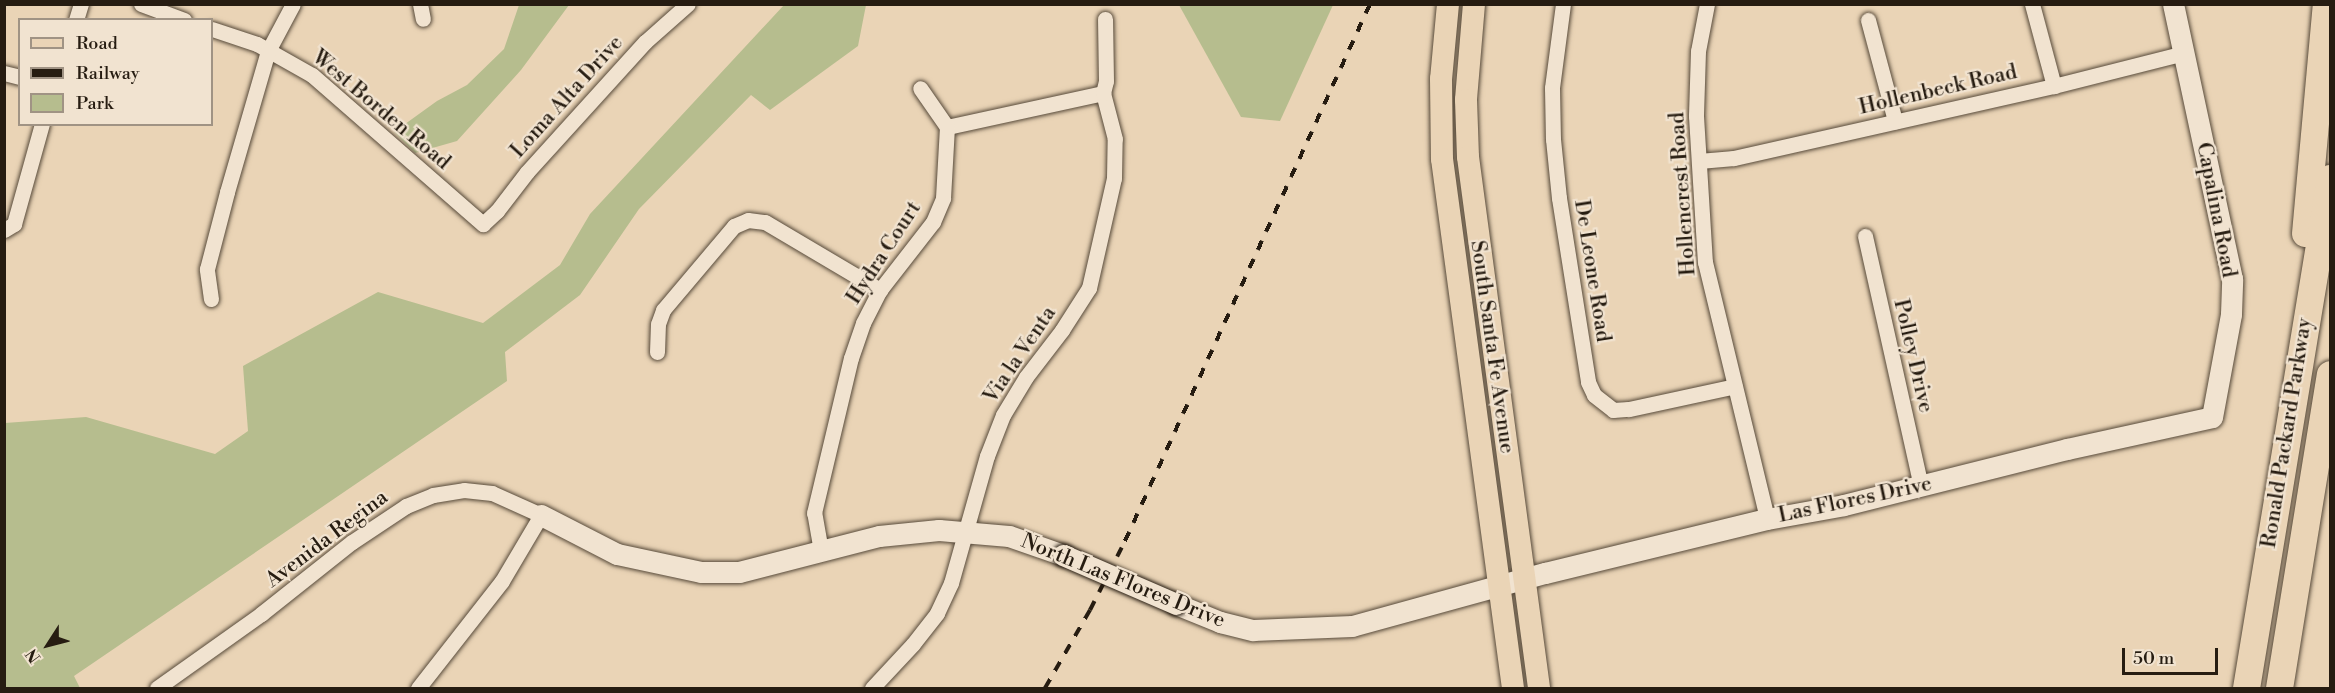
<!DOCTYPE html>
<style>
body{margin:0}
#map{position:relative;width:2335px;height:693px;overflow:hidden;background:#ead4b6;font-family:"Libre Bodoni",serif}
div>[style]{position:absolute}
.green>*{inset:0;background:#b6bd8e}
.roads{filter:drop-shadow(0 0 2px #574a3a) drop-shadow(0 0 2px #574a3a)}
.street>*{height:15px;margin:-7.5px;padding:0 7.5px;transform-origin:7.5px;border-radius:7.5px;background:#f1e3d0}
.secondary>*{height:21px;margin:-10.5px;padding:0 10.5px;transform-origin:10.5px;border-radius:10.5px;background:#f1e3d0}
.primary>*{height:22px;margin:-11px;padding:0 11px;transform-origin:11px;border-radius:11px;background:#ead4b6}
.highway>*{height:27px;margin:-13.5px;padding:0 13.5px;transform-origin:13.5px;border-radius:13.5px;background:#ead4b6}
.rail>*{height:4px;margin-top:-2px;transform-origin:0;background:repeating-linear-gradient(90deg,#261c11 0 10px,transparent 0 20px)}
.bridges{filter:drop-shadow(0 0 2px #261c11) drop-shadow(0 0 2px #261c11)}
.secondary-bridge>*{height:21px;margin:-10.5px;padding:0 10.5px;transform-origin:10.5px;border-radius:10.5px;background:#f1e3d0}
span{translate:-50% -50%;white-space:nowrap;text-align:center;line-height:1.15;-webkit-text-stroke:4.5px #f1e3d0;paint-order:stroke}
.street-label{font-size:21px;color:#261c11}
.frame{position:absolute;inset:0;border:6px solid #261c11;pointer-events:none}
.legend{position:absolute;left:18px;top:18px;width:195px;height:108px;box-sizing:border-box;background:#f1e3d0;border:2px solid #a09384;margin:0;padding:8px 10px;list-style:none;font-size:18px;color:#261c11}
.legend li{display:flex;align-items:center;gap:12px;height:30px}
.legend b{width:30px;border:2px solid #a09384}
.north{position:absolute;left:18px;top:615px;width:60px;height:60px;-webkit-text-stroke:4px #f1e3d0;paint-order:stroke;rotate:234deg;font-size:16px;font-weight:700;line-height:24px;text-align:center;color:#261c11}
.north::after{content:'';display:block;margin:auto;width:21px;height:27px;background:#261c11;clip-path:polygon(50% 0,100% 100%,50% 72%,0 100%)}
.scale{position:absolute;left:2122px;top:648px;width:96px;height:27px;box-sizing:border-box;border:3px solid #261c11;border-top:0;padding-left:8px;font-size:18px;line-height:21px;white-space:nowrap;color:#261c11;-webkit-text-stroke:4px #f1e3d0;paint-order:stroke}
</style>
<div id="map">
<div class="green">
<div style="clip-path:polygon(519px 5px,569px 5px,521px 70px,457px 141px,415px 153px,394px 132px,437px 101px,467px 85px,504px 49px)"></div>
<div style="clip-path:polygon(784px 5px,866px 5px,858px 46px,770px 110px,751px 95px,639px 209px,580px 295px,505px 352px,507px 381px,74px 676px,80px 688px,5px 688px,5px 423px,86px 417px,215px 454px,248px 431px,243px 366px,378px 292px,483px 323px,560px 265px,590px 214px)"></div>
<div style="clip-path:polygon(1179px 5px,1333px 5px,1280px 121px,1241px 117px)"></div>
</div>
<div class="roads">
<div class="street">
<div style="left:141px;top:4px;width:46px;rotate:20.4deg"></div>
<div style="left:420px;top:4px;width:15px;rotate:79deg"></div>
<div style="left:1563px;top:4px;width:85px;rotate:97.5deg"></div>
<div style="left:1552px;top:88px;width:51px;rotate:88.9deg"></div>
<div style="left:1553px;top:139px;width:59px;rotate:84.2deg"></div>
<div style="left:1559px;top:198px;width:186px;rotate:81deg"></div>
<div style="left:1588px;top:382px;width:14px;rotate:65deg"></div>
<div style="left:1594px;top:395px;width:24px;rotate:38deg"></div>
<div style="left:1613px;top:410px;width:16px;rotate:-4deg"></div>
<div style="left:1629px;top:409px;width:108px;rotate:-12.2deg"></div>
<div style="left:1707px;top:4px;width:48px;rotate:100.8deg"></div>
<div style="left:1698px;top:51px;width:65px;rotate:91.8deg"></div>
<div style="left:1696px;top:116px;width:146px;rotate:86.5deg"></div>
<div style="left:1705px;top:262px;width:264px;rotate:76.4deg"></div>
<div style="left:2032px;top:4px;width:85px;rotate:75deg"></div>
<div style="left:76px;top:20px;width:17px;rotate:-73deg"></div>
<div style="left:1868px;top:20px;width:105px;rotate:75deg"></div>
<div style="left:212px;top:29px;width:47px;rotate:18.4deg"></div>
<div style="left:257px;top:44px;width:63px;rotate:29.4deg"></div>
<div style="left:312px;top:75px;width:227px;rotate:41.1deg"></div>
<div style="left:483px;top:224px;width:19px;rotate:-43deg"></div>
<div style="left:497px;top:211px;width:49px;rotate:-52.4deg"></div>
<div style="left:527px;top:172px;width:176px;rotate:-47.8deg"></div>
<div style="left:645px;top:42px;width:57px;rotate:-41.5deg"></div>
<div style="left:4px;top:73px;width:16px;rotate:14deg"></div>
<div style="left:947px;top:127px;width:160px;rotate:-12.3deg"></div>
<div style="left:1699px;top:161px;width:35px;rotate:-5deg"></div>
<div style="left:1734px;top:158px;width:328px;rotate:-12.7deg"></div>
<div style="left:2054px;top:86px;width:134px;rotate:-14.2deg"></div>
<div style="left:4px;top:230px;width:12px;rotate:-31deg"></div>
<div style="left:14px;top:224px;width:104px;rotate:-74.4deg"></div>
<div style="left:1865px;top:236px;width:256px;rotate:77.4deg"></div>
<div style="left:211px;top:299px;width:30px;rotate:-98deg"></div>
<div style="left:207px;top:269px;width:80px;rotate:-75.4deg"></div>
<div style="left:227px;top:192px;width:147px;rotate:-73.8deg"></div>
<div style="left:268px;top:51px;width:53px;rotate:-62deg"></div>
<div style="left:657px;top:352px;width:28px;rotate:-88deg"></div>
<div style="left:658px;top:324px;width:15px;rotate:-70deg"></div>
<div style="left:663px;top:310px;width:110px;rotate:-49.8deg"></div>
<div style="left:734px;top:226px;width:15px;rotate:-23deg"></div>
<div style="left:748px;top:220px;width:17px;rotate:7deg"></div>
<div style="left:765px;top:222px;width:134px;rotate:30.6deg"></div>
<div style="left:821px;top:551px;width:39px;rotate:-100deg"></div>
<div style="left:814px;top:513px;width:159px;rotate:-76.6deg"></div>
<div style="left:851px;top:358px;width:37px;rotate:-71deg"></div>
<div style="left:863px;top:323px;width:37px;rotate:-63deg"></div>
<div style="left:880px;top:290px;width:86px;rotate:-52.1deg"></div>
<div style="left:933px;top:222px;width:26px;rotate:-67deg"></div>
<div style="left:943px;top:198px;width:71px;rotate:-86.8deg"></div>
<div style="left:947px;top:127px;width:47px;rotate:-124.7deg"></div>
<div style="left:157px;top:688px;width:128px;rotate:-35.4deg"></div>
<div style="left:261px;top:614px;width:116px;rotate:-38.4deg"></div>
<div style="left:352px;top:542px;width:65px;rotate:-33.7deg"></div>
<div style="left:406px;top:506px;width:29px;rotate:-22deg"></div>
<div style="left:433px;top:495px;width:31px;rotate:-9deg"></div>
<div style="left:464px;top:490px;width:28px;rotate:6deg"></div>
<div style="left:492px;top:493px;width:54px;rotate:24.2deg"></div>
<div style="left:541px;top:515px;width:77px;rotate:120.6deg"></div>
<div style="left:502px;top:581px;width:136px;rotate:128.1deg"></div>
<div style="left:872px;top:688px;width:60px;rotate:-47deg"></div>
<div style="left:913px;top:644px;width:39px;rotate:-52deg"></div>
<div style="left:937px;top:613px;width:33px;rotate:-65deg"></div>
<div style="left:951px;top:583px;width:132px;rotate:-74.2deg"></div>
<div style="left:987px;top:456px;width:44px;rotate:-68.7deg"></div>
<div style="left:1003px;top:415px;width:44px;rotate:-58.8deg"></div>
<div style="left:1026px;top:377px;width:59px;rotate:-52.5deg"></div>
<div style="left:1062px;top:330px;width:50px;rotate:-57.3deg"></div>
<div style="left:1089px;top:288px;width:113px;rotate:-77.2deg"></div>
<div style="left:1114px;top:178px;width:39px;rotate:-89deg"></div>
<div style="left:1115px;top:139px;width:48px;rotate:-104.6deg"></div>
<div style="left:1103px;top:93px;width:12px;rotate:-76deg"></div>
<div style="left:1106px;top:81px;width:62px;rotate:-90.9deg"></div>
</div>
<div class="secondary">
<div style="left:541px;top:515px;width:85px;rotate:27.2deg"></div>
<div style="left:617px;top:554px;width:86px;rotate:12.1deg"></div>
<div style="left:701px;top:572px;width:38px"></div>
<div style="left:739px;top:572px;width:145px;rotate:-14.4deg"></div>
<div style="left:879px;top:536px;width:60px;rotate:-5.7deg"></div>
<div style="left:939px;top:530px;width:70px;rotate:4.9deg"></div>
<div style="left:1009px;top:536px;width:57px;rotate:19.4deg"></div>
<div style="left:1176px;top:604px;width:48px;rotate:22.2deg"></div>
<div style="left:1220px;top:622px;width:34px;rotate:14deg"></div>
<div style="left:1253px;top:630px;width:99px;rotate:-2.3deg"></div>
<div style="left:1352px;top:626px;width:200px;rotate:-15.4deg"></div>
<div style="left:1545px;top:573px;width:228px;rotate:-13.7deg"></div>
<div style="left:1767px;top:519px;width:78px;rotate:-10.3deg"></div>
<div style="left:1844px;top:505px;width:230px;rotate:-14.1deg"></div>
<div style="left:2067px;top:449px;width:148px;rotate:-12.4deg"></div>
<div style="left:2212px;top:417px;width:105px;rotate:-79.5deg"></div>
<div style="left:2231px;top:314px;width:35px;rotate:-88deg"></div>
<div style="left:2232px;top:279px;width:281px;rotate:-102.1deg"></div>
</div>
<div class="primary">
<div style="left:1448px;top:4px;width:75px;rotate:95.3deg"></div>
<div style="left:1441px;top:79px;width:80px;rotate:89.3deg"></div>
<div style="left:1442px;top:159px;width:534px;rotate:82.36deg"></div>
<div style="left:1474px;top:4px;width:96px;rotate:94.8deg"></div>
<div style="left:1466px;top:100px;width:57px;rotate:88deg"></div>
<div style="left:1468px;top:157px;width:536px;rotate:82.38deg"></div>
</div>
<div class="highway">
<div style="left:2305px;top:233px;width:230px;rotate:-84.8deg"></div>
<div style="left:2246px;top:688px;width:517px;rotate:-80.65deg"></div>
<div style="left:2279px;top:688px;width:318px;rotate:-80.8deg"></div>
</div>
</div>
<div class="rail">
<div style="left:1045px;top:688px;width:90px;rotate:-60deg"></div>
<div style="left:1090px;top:610px;width:77px;rotate:-63.1deg"></div>
<div style="left:1125px;top:541px;width:590px;rotate:-65.48deg"></div>
</div>
<div class="bridges">
<div class="secondary-bridge">
<div style="left:1063px;top:555px;width:123px;rotate:23.4deg"></div>
</div>
</div>
<div class="street-label">
<span style="left:1938px;top:90px;rotate:-13deg">Hollenbeck Road</span>
<span style="left:567px;top:97px;rotate:-48deg">Loma Alta Drive</span>
<span style="left:381px;top:110px;rotate:40deg">West Borden Road</span>
<span style="left:1683px;top:194px;rotate:-94deg">Hollencrest Road</span>
<span style="left:2216px;top:210px;rotate:79deg">Capalina Road</span>
<span style="left:884px;top:253px;rotate:-57deg">Hydra Court</span>
<span style="left:1592px;top:271px;rotate:81deg">De Leone Road</span>
<span style="left:1492px;top:347px;rotate:82deg">South Santa Fe Avenue</span>
<span style="left:1020px;top:355px;rotate:-56deg">Via la Venta</span>
<span style="left:1913px;top:356px;rotate:77deg">Polley Drive</span>
<span style="left:2287px;top:433px;rotate:-81deg">Ronald Packard Parkway</span>
<span style="left:1855px;top:500px;rotate:-12deg">Las Flores Drive</span>
<span style="left:327px;top:539px;rotate:-37deg">Avenida Regina</span>
<span style="left:1123px;top:581px;rotate:22deg">North Las Flores Drive</span>
</div>
<div class="frame"></div>
<ul class="legend">
<li><b style="height:8px;background:#ead4b6"></b>Road</li>
<li><b style="height:8px;background:#261c11"></b>Railway</li>
<li><b style="height:16px;background:#b6bd8e"></b>Park</li>
</ul>
<div class="north">N</div>
<div class="scale">50 m</div>
</div>
